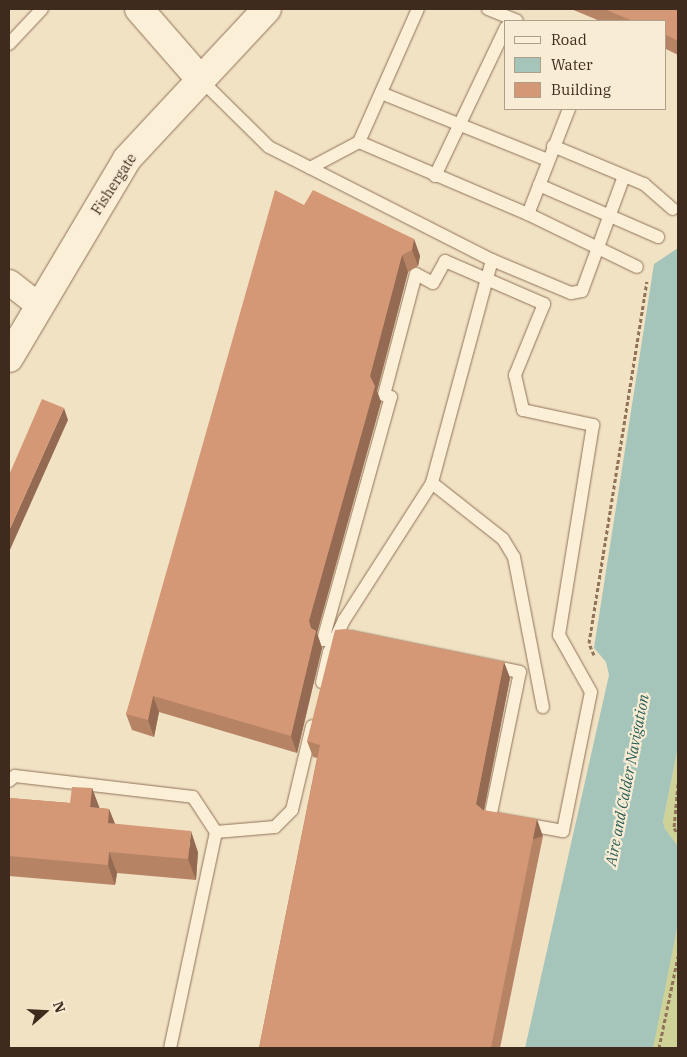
<!DOCTYPE html>
<style>
body{margin:0}
#map{position:relative;width:687px;height:1057px;overflow:hidden;background:#f2e2c4;font-family:"IBM Plex Serif",serif}
div>[style]{position:absolute}
.green>*{inset:0;background:#ced296}
.water>*{inset:0;background:#a6c5ba}
.path>*{height:3px;margin-top:-1.5px;transform-origin:0;background:repeating-linear-gradient(90deg,#8f7258 0 4px,transparent 0 6.5px)}
.roads{filter:drop-shadow(0 0 1px #8f7258) drop-shadow(0 0 1px #8f7258)}
.lane>*{height:12px;margin:-6px;padding:0 6px;transform-origin:6px;border-radius:6px;background:#fcefd8}
.street>*{height:25px;margin:-12.5px;padding:0 12.5px;transform-origin:12.5px;border-radius:12.5px;background:#fcefd8}
.secondary>*{height:28px;margin:-14px;padding:0 14px;transform-origin:14px;border-radius:14px;background:#fcefd8}
.wall>*{inset:0;background:#b68365}
.shaded-wall>*{inset:0;background:#946a53;transform-origin:0 0}
.building>*{inset:0;background:#d49876}
span{translate:-50% -50%;white-space:nowrap;text-align:center;line-height:1.15;-webkit-text-stroke:4.5px #f9ecd4;paint-order:stroke}
.street-label{font-size:14px;color:#3e2b1e}
.water-label{font-size:15px;color:#2b5f59;font-style:italic}
.frame{position:absolute;inset:0;border:10px solid #3e2b1e;pointer-events:none}
.legend{position:absolute;left:504px;top:20px;width:162px;height:90px;box-sizing:border-box;background:#f9ecd4;border:1px solid #ae9f8b;margin:0;padding:6px 9px;list-style:none;font-size:15px;color:#3e2b1e}
.legend li{display:flex;align-items:center;gap:10px;height:25px}
.legend b{width:25px;border:1px solid #ae9f8b}
.north{position:absolute;left:20px;top:987px;width:50px;height:50px;-webkit-text-stroke:4px #f9ecd4;paint-order:stroke;rotate:71deg;font-size:14px;font-weight:700;line-height:20px;text-align:center;color:#3e2b1e}
.north::after{content:'';display:block;margin:auto;width:18px;height:22px;background:#3e2b1e;clip-path:polygon(50% 0,100% 100%,50% 72%,0 100%)}
</style>
<div id="map">
<div class="green">
<div style="clip-path:polygon(678px 747px,678px 846px,665px 829px,663px 822px)"></div>
<div style="clip-path:polygon(678px 924px,678px 1048px,652px 1048px)"></div>
</div>
<div class="water">
<div style="clip-path:polygon(678px 248px,678px 747px,663px 822px,665px 829px,678px 846px,678px 924px,653px 1048px,525px 1048px,609px 675px,606px 662px,594px 648px,654px 264px)"></div>
</div>
<div class="path">
<div style="left:594px;top:655px;width:13px;rotate:-113deg"></div>
<div style="left:589px;top:643px;width:366px;rotate:-80.9deg"></div>
<div style="left:678px;top:784px;width:44px;rotate:95.2deg"></div>
<div style="left:674px;top:828px;width:7px;rotate:56deg"></div>
<div style="left:659px;top:1048px;width:94px;rotate:-78.3deg"></div>
</div>
<div class="roads">
<div class="lane">
<div style="left:488px;top:9px;width:31px;rotate:22deg"></div>
<div style="left:9px;top:44px;width:48px;rotate:-46.7deg"></div>
<div style="left:201px;top:80px;width:95px;rotate:44.6deg"></div>
<div style="left:269px;top:147px;width:250px;rotate:26.9deg"></div>
<div style="left:492px;top:260px;width:231px;rotate:105.1deg"></div>
<div style="left:432px;top:483px;width:163px;rotate:122.7deg"></div>
<div style="left:344px;top:620px;width:35px;rotate:115deg"></div>
<div style="left:329px;top:652px;width:31px;rotate:103deg"></div>
<div style="left:381px;top:93px;width:180px;rotate:21.9deg"></div>
<div style="left:359px;top:142px;width:184px;rotate:23.1deg"></div>
<div style="left:528px;top:214px;width:113px;rotate:-68.7deg"></div>
<div style="left:553px;top:146px;width:99px;rotate:22.7deg"></div>
<div style="left:644px;top:184px;width:38px;rotate:41deg"></div>
<div style="left:310px;top:168px;width:55px;rotate:-28deg"></div>
<div style="left:359px;top:142px;width:145px;rotate:-66.1deg"></div>
<div style="left:435px;top:176px;width:165px;rotate:-64.5deg"></div>
<div style="left:539px;top:185px;width:130px;rotate:23.6deg"></div>
<div style="left:528px;top:214px;width:121px;rotate:25.9deg"></div>
<div style="left:492px;top:260px;width:86px;rotate:22.7deg"></div>
<div style="left:571px;top:293px;width:11px;rotate:-10deg"></div>
<div style="left:582px;top:291px;width:122px;rotate:-69.9deg"></div>
<div style="left:445px;top:261px;width:108px;rotate:23.5deg"></div>
<div style="left:544px;top:304px;width:77px;rotate:112.2deg"></div>
<div style="left:515px;top:375px;width:36px;rotate:77deg"></div>
<div style="left:523px;top:410px;width:72px;rotate:12.1deg"></div>
<div style="left:593px;top:425px;width:213px;rotate:99.2deg"></div>
<div style="left:559px;top:635px;width:65px;rotate:60.7deg"></div>
<div style="left:591px;top:692px;width:142px;rotate:101.4deg"></div>
<div style="left:563px;top:831px;width:74px;rotate:-169.9deg"></div>
<div style="left:490px;top:818px;width:149px;rotate:-78.4deg"></div>
<div style="left:520px;top:672px;width:173px;rotate:-168.3deg"></div>
<div style="left:351px;top:637px;width:28px;rotate:174deg"></div>
<div style="left:323px;top:640px;width:252px;rotate:-74.4deg"></div>
<div style="left:391px;top:397px;width:7px;rotate:-164deg"></div>
<div style="left:384px;top:395px;width:125px;rotate:-75.2deg"></div>
<div style="left:416px;top:274px;width:19px;rotate:28deg"></div>
<div style="left:433px;top:283px;width:25px;rotate:-61deg"></div>
<div style="left:432px;top:483px;width:90px;rotate:38.3deg"></div>
<div style="left:503px;top:539px;width:21px;rotate:59deg"></div>
<div style="left:514px;top:557px;width:153px;rotate:79.1deg"></div>
<div style="left:9px;top:781px;width:8px;rotate:-40deg"></div>
<div style="left:15px;top:776px;width:179px;rotate:6.7deg"></div>
<div style="left:193px;top:797px;width:42px;rotate:56.7deg"></div>
<div style="left:216px;top:832px;width:221px;rotate:102deg"></div>
<div style="left:216px;top:832px;width:59px;rotate:-4.8deg"></div>
<div style="left:275px;top:827px;width:24px;rotate:-45deg"></div>
<div style="left:292px;top:810px;width:86px;rotate:-76.6deg"></div>
</div>
<div class="street">
<div style="left:9px;top:282px;width:37px;rotate:38deg"></div>
</div>
<div class="secondary">
<div style="left:139px;top:9px;width:94px;rotate:48.9deg"></div>
<div style="left:9px;top:358px;width:231px;rotate:-59.3deg"></div>
<div style="left:127px;top:159px;width:205px;rotate:-47deg"></div>
</div>
</div>
<div class="wall">
<div style="clip-path:polygon(571px 9px,678px 9px,678px 55px,666px 49px,666px 21px,600px 21px)"></div>
<div style="clip-path:polygon(304px 205px,414px 239px,420px 256px,418px 266px,408px 272px,377px 391px,381px 402px,317px 633px,322px 648px,297px 753px,159px 712px,154px 737px,132px 730px,126px 714px)"></div>
<div style="clip-path:polygon(504px 662px,510px 678px,484px 810px,543px 836px,500px 1048px,259px 1048px,317px 758px,313px 757px,307px 741px)"></div>
<div style="clip-path:polygon(92px 788px,99px 808px,109px 809px,115px 824px,198px 852px,196px 880px,117px 873px,115px 885px,9px 876px,9px 798px,70px 803px)"></div>
</div>
<div class="shaded-wall">
<div style="clip-path:polygon(414px 239px,420px 256px,418px 266px,412px 250px)"></div>
<div style="clip-path:polygon(402px 255px,408px 272px,377px 391px,381px 402px,317px 633px,322px 648px,297px 753px,291px 736px,311px 628px,309px 621px,370px 376px)"></div>
<div style="clip-path:polygon(64px 408px,68px 420px,9px 552px,9px 531px)"></div>
<div style="clip-path:polygon(504px 662px,510px 678px,482px 820px,476px 804px)"></div>
<div style="clip-path:polygon(153px 696px,159px 712px,154px 737px,148px 720px)"></div>
<div style="clip-path:polygon(92px 788px,100px 809px,90px 807px)"></div>
<div style="clip-path:polygon(109px 809px,117px 829px,108px 823px)"></div>
<div style="left:537px;top:819px;width:18px;height:234px;rotate:71deg"></div>
<div style="clip-path:polygon(191px 831px,198px 852px,196px 880px,188px 859px)"></div>
<div style="clip-path:polygon(109px 852px,117px 873px,115px 885px,108px 865px)"></div>
</div>
<div class="building">
<div style="clip-path:polygon(604px 9px,678px 9px,678px 41px,666px 35px,666px 21px,633px 21px)"></div>
<div style="clip-path:polygon(275px 190px,304px 205px,313px 190px,414px 239px,412px 250px,402px 255px,370px 376px,375px 386px,309px 621px,311px 628px,316px 631px,291px 736px,153px 696px,148px 720px,126px 714px)"></div>
<div style="clip-path:polygon(42px 399px,64px 408px,9px 531px,9px 475px)"></div>
<div style="clip-path:polygon(345px 629px,504px 662px,476px 804px,483px 810px,537px 819px,491px 1048px,259px 1048px,320px 745px,307px 741px,335px 630px)"></div>
<div style="clip-path:polygon(72px 787px,92px 788px,90px 807px,109px 809px,108px 823px,191px 831px,188px 859px,109px 852px,108px 865px,9px 856px,9px 798px,70px 803px)"></div>
</div>
<div class="street-label">
<span style="left:114px;top:184px;rotate:-57deg">Fishergate</span>
</div>
<div class="water-label">
<span style="left:627px;top:780px;rotate:-79deg">Aire and Calder Navigation</span>
</div>
<div class="frame"></div>
<ul class="legend">
<li><b style="height:6px;background:#fcefd8"></b>Road</li>
<li><b style="height:14px;background:#a6c5ba"></b>Water</li>
<li><b style="height:14px;background:#d49876"></b>Building</li>
</ul>
<div class="north">N</div>
</div>
